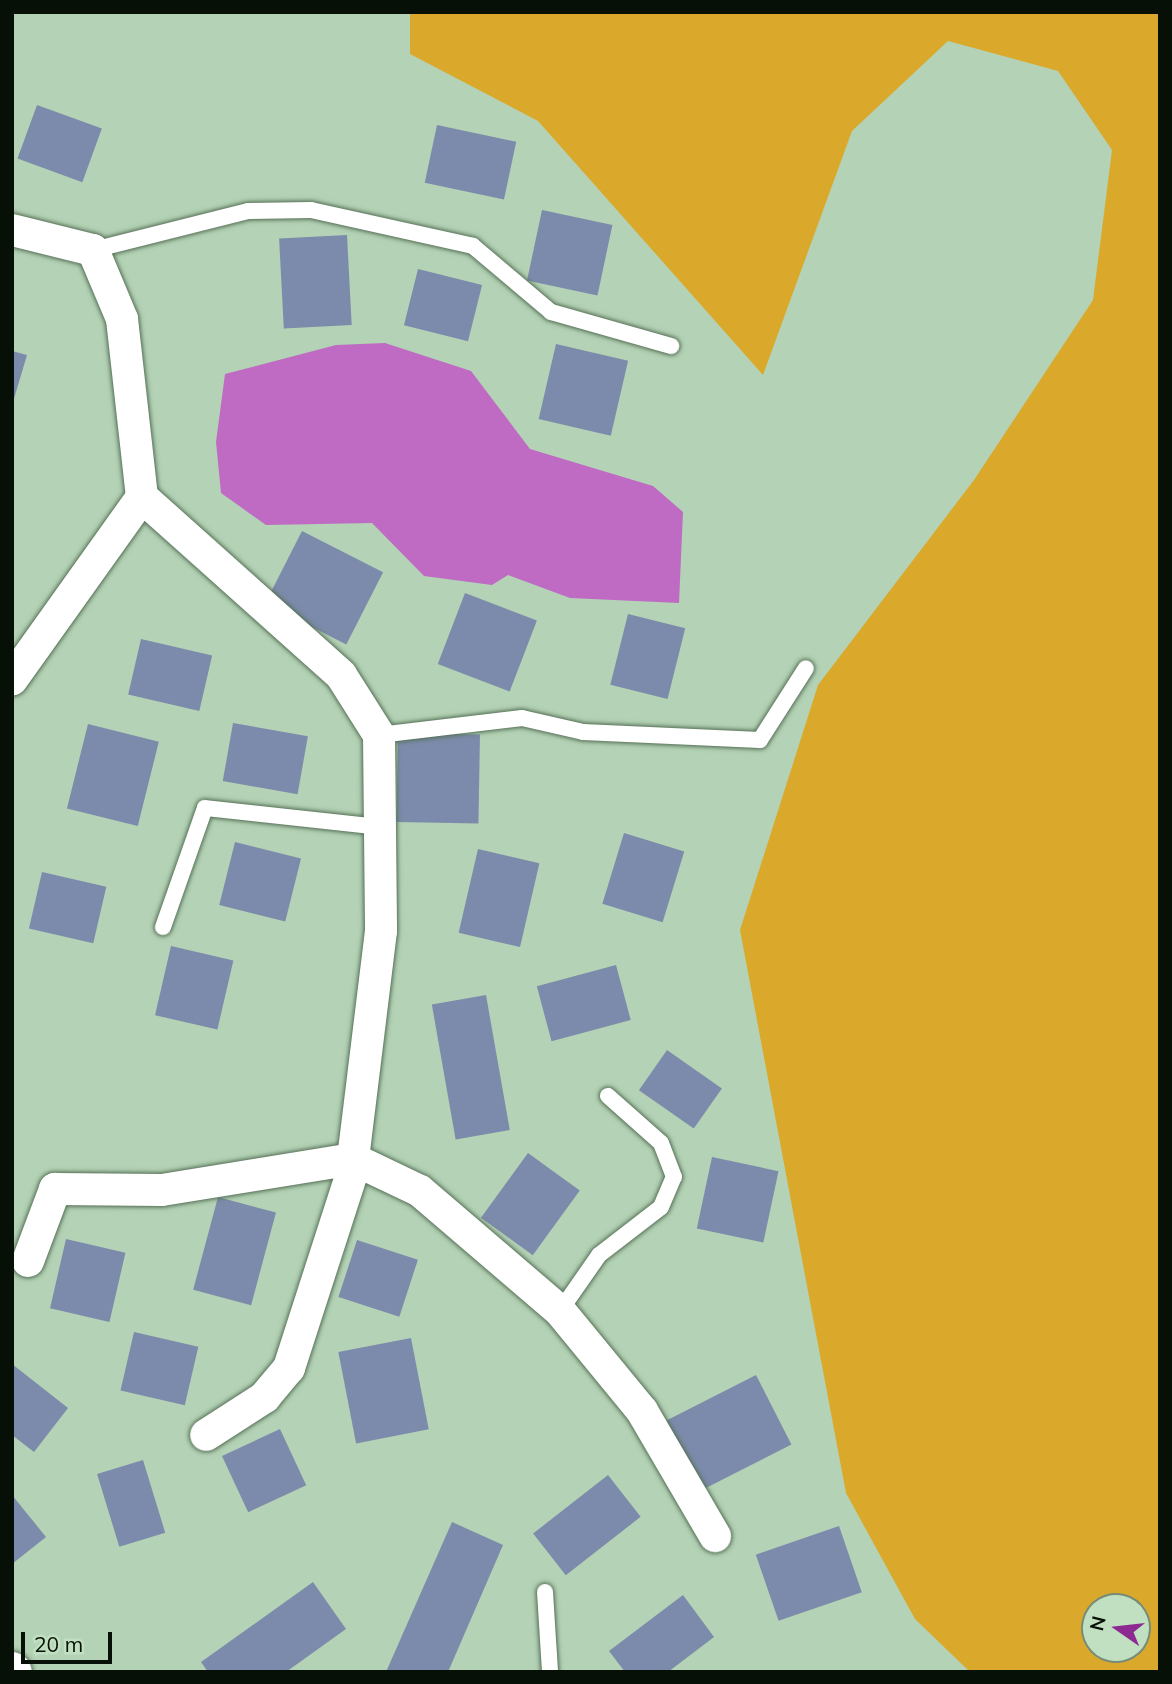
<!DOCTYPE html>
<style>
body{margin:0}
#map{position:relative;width:1172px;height:1684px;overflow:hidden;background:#b4d2b5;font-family:Mulish,sans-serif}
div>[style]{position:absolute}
.green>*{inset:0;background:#daa92c}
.water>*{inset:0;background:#bf6bc3}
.building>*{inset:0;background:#7c8bab;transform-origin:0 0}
.roads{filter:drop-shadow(0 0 2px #567157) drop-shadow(0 0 2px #567157)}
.service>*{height:16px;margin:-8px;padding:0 8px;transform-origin:8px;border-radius:8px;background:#fff}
.minor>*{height:32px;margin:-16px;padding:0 16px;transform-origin:16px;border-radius:16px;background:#fff}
.secondary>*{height:38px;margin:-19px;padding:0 19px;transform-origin:19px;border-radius:19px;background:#fff}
span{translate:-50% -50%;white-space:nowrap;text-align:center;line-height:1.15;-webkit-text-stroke:5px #c1dfc1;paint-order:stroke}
.frame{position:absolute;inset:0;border:14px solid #061006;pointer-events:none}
.north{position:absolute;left:1081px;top:1593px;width:70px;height:70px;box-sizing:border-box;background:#c1dfc1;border:2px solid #768c76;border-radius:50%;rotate:284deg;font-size:19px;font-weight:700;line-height:28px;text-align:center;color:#061006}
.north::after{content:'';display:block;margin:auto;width:24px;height:32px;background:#8c2a92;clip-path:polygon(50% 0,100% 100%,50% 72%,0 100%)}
.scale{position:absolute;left:21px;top:1632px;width:91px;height:32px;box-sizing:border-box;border:4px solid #061006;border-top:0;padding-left:9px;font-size:21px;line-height:24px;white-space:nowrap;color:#061006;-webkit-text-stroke:5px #c1dfc1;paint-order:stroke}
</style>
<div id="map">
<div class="green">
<div style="clip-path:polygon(evenodd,410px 12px,1160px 12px,1160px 1672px,970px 1672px,915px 1619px,846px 1493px,740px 930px,818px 685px,974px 480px,1093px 300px,1112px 150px,1058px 71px,948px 41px,852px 131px,763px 375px,538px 121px,410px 54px,410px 12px,1095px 1607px,1137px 1607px,1137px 1649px,1095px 1649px,1095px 1607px)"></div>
</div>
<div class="water">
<div style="clip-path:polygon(385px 343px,471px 371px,530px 449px,653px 486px,683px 512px,679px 603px,570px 598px,508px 575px,492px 585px,424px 576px,372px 523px,266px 525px,221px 493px,216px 442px,225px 374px,336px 345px)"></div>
</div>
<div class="building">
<div style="left:37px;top:105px;width:69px;height:57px;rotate:20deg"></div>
<div style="left:437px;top:125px;width:81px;height:59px;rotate:12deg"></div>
<div style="left:542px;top:210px;width:72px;height:72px;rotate:12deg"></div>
<div style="left:347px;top:235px;width:90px;height:68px;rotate:87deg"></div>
<div style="left:418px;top:269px;width:66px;height:58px;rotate:14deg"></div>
<div style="left:556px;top:344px;width:74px;height:77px;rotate:13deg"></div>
<div style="clip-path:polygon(12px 351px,27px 355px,13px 402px,12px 402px)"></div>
<div style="left:302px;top:531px;width:91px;height:81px;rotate:27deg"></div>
<div style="left:465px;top:593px;width:77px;height:76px;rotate:21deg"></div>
<div style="left:628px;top:614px;width:59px;height:73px;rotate:14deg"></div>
<div style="left:141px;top:639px;width:73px;height:57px;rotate:13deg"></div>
<div style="left:233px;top:723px;width:76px;height:59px;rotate:10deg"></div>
<div style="left:88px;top:724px;width:73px;height:87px;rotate:14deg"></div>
<div style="left:398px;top:733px;width:82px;height:89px;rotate:1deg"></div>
<div style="left:624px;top:833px;width:63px;height:74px;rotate:17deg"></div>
<div style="left:235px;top:842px;width:68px;height:65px;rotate:14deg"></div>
<div style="left:478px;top:849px;width:63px;height:86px;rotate:13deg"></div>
<div style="left:42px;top:872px;width:66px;height:58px;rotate:13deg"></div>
<div style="left:171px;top:946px;width:64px;height:71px;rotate:13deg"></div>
<div style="left:616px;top:965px;width:57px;height:82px;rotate:75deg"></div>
<div style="left:486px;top:995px;width:137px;height:55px;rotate:80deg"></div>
<div style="left:667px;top:1050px;width:67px;height:49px;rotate:35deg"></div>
<div style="left:528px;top:1153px;width:64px;height:80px;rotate:36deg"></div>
<div style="left:712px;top:1157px;width:68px;height:73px;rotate:12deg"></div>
<div style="left:218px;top:1197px;width:60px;height:96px;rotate:15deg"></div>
<div style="left:66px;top:1239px;width:61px;height:71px;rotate:13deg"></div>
<div style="left:357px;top:1240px;width:64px;height:60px;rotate:18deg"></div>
<div style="left:134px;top:1332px;width:66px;height:60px;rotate:13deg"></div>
<div style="left:411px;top:1338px;width:93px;height:74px;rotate:79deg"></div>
<div style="clip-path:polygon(12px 1364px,68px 1408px,34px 1452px,12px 1435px)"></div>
<div style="left:756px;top:1375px;width:78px;height:101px;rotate:63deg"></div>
<div style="left:280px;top:1429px;width:62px;height:64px;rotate:65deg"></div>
<div style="left:143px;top:1460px;width:76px;height:48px;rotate:73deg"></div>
<div style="left:608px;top:1475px;width:53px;height:95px;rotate:52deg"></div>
<div style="clip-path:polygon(12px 1495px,46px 1537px,12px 1564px)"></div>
<div style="clip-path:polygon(452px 1522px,503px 1545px,448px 1672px,386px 1672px)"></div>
<div style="left:839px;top:1526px;width:70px;height:88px;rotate:71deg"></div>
<div style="clip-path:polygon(313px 1582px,346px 1629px,286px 1672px,208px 1672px,201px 1662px)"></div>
<div style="clip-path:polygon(683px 1595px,714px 1637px,668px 1672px,625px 1672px,609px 1651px)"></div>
</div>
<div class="roads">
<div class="service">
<div style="left:93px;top:250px;width:160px;rotate:-14.1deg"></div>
<div style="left:248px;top:211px;width:63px;rotate:-0.9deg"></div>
<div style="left:311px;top:210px;width:166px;rotate:12.5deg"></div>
<div style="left:473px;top:246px;width:102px;rotate:40.2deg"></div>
<div style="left:551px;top:312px;width:125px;rotate:15.8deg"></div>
<div style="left:379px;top:735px;width:144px;rotate:-6.8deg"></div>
<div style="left:522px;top:718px;width:63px;rotate:12.9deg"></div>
<div style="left:583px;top:732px;width:177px;rotate:2.6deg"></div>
<div style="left:760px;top:740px;width:85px;rotate:-57.4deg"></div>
<div style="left:163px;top:927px;width:126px;rotate:-70.6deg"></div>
<div style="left:205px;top:808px;width:176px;rotate:6.2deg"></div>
<div style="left:560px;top:1311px;width:68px;rotate:-55.1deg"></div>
<div style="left:599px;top:1255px;width:78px;rotate:-37.7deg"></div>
<div style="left:661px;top:1207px;width:33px;rotate:-67deg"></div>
<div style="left:674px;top:1177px;width:36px;rotate:-111deg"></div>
<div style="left:661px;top:1143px;width:71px;rotate:-138.4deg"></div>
<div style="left:545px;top:1592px;width:80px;rotate:86.4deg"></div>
</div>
<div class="minor">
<div style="left:12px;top:230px;width:83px;rotate:13.9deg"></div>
<div style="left:93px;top:250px;width:75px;rotate:67.2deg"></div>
<div style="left:122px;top:319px;width:179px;rotate:83.6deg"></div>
<div style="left:142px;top:497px;width:224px;rotate:125.5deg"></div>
<div style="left:142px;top:497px;width:267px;rotate:41.8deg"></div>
<div style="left:341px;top:675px;width:71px;rotate:57.7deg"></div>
<div style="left:379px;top:735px;width:196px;rotate:89.4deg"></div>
<div style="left:381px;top:931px;width:247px;rotate:97deg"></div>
<div style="left:351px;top:1176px;width:202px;rotate:107.9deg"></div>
<div style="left:289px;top:1368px;width:38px;rotate:130deg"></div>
<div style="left:265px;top:1397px;width:70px;rotate:147.2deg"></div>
<div style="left:28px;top:1261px;width:77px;rotate:-69.4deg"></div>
<div style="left:55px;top:1189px;width:107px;rotate:0.5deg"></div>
<div style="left:162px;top:1190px;width:193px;rotate:-9.2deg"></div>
<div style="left:353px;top:1159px;width:74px;rotate:25.5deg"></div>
<div style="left:420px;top:1191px;width:184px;rotate:40.6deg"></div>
<div style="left:560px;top:1311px;width:129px;rotate:50.6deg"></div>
<div style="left:642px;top:1411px;width:145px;rotate:59.7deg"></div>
</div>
<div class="secondary">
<div style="left:12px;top:1671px;width:1px;rotate:45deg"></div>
</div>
</div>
<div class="frame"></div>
<div class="north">N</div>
<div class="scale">20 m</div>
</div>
